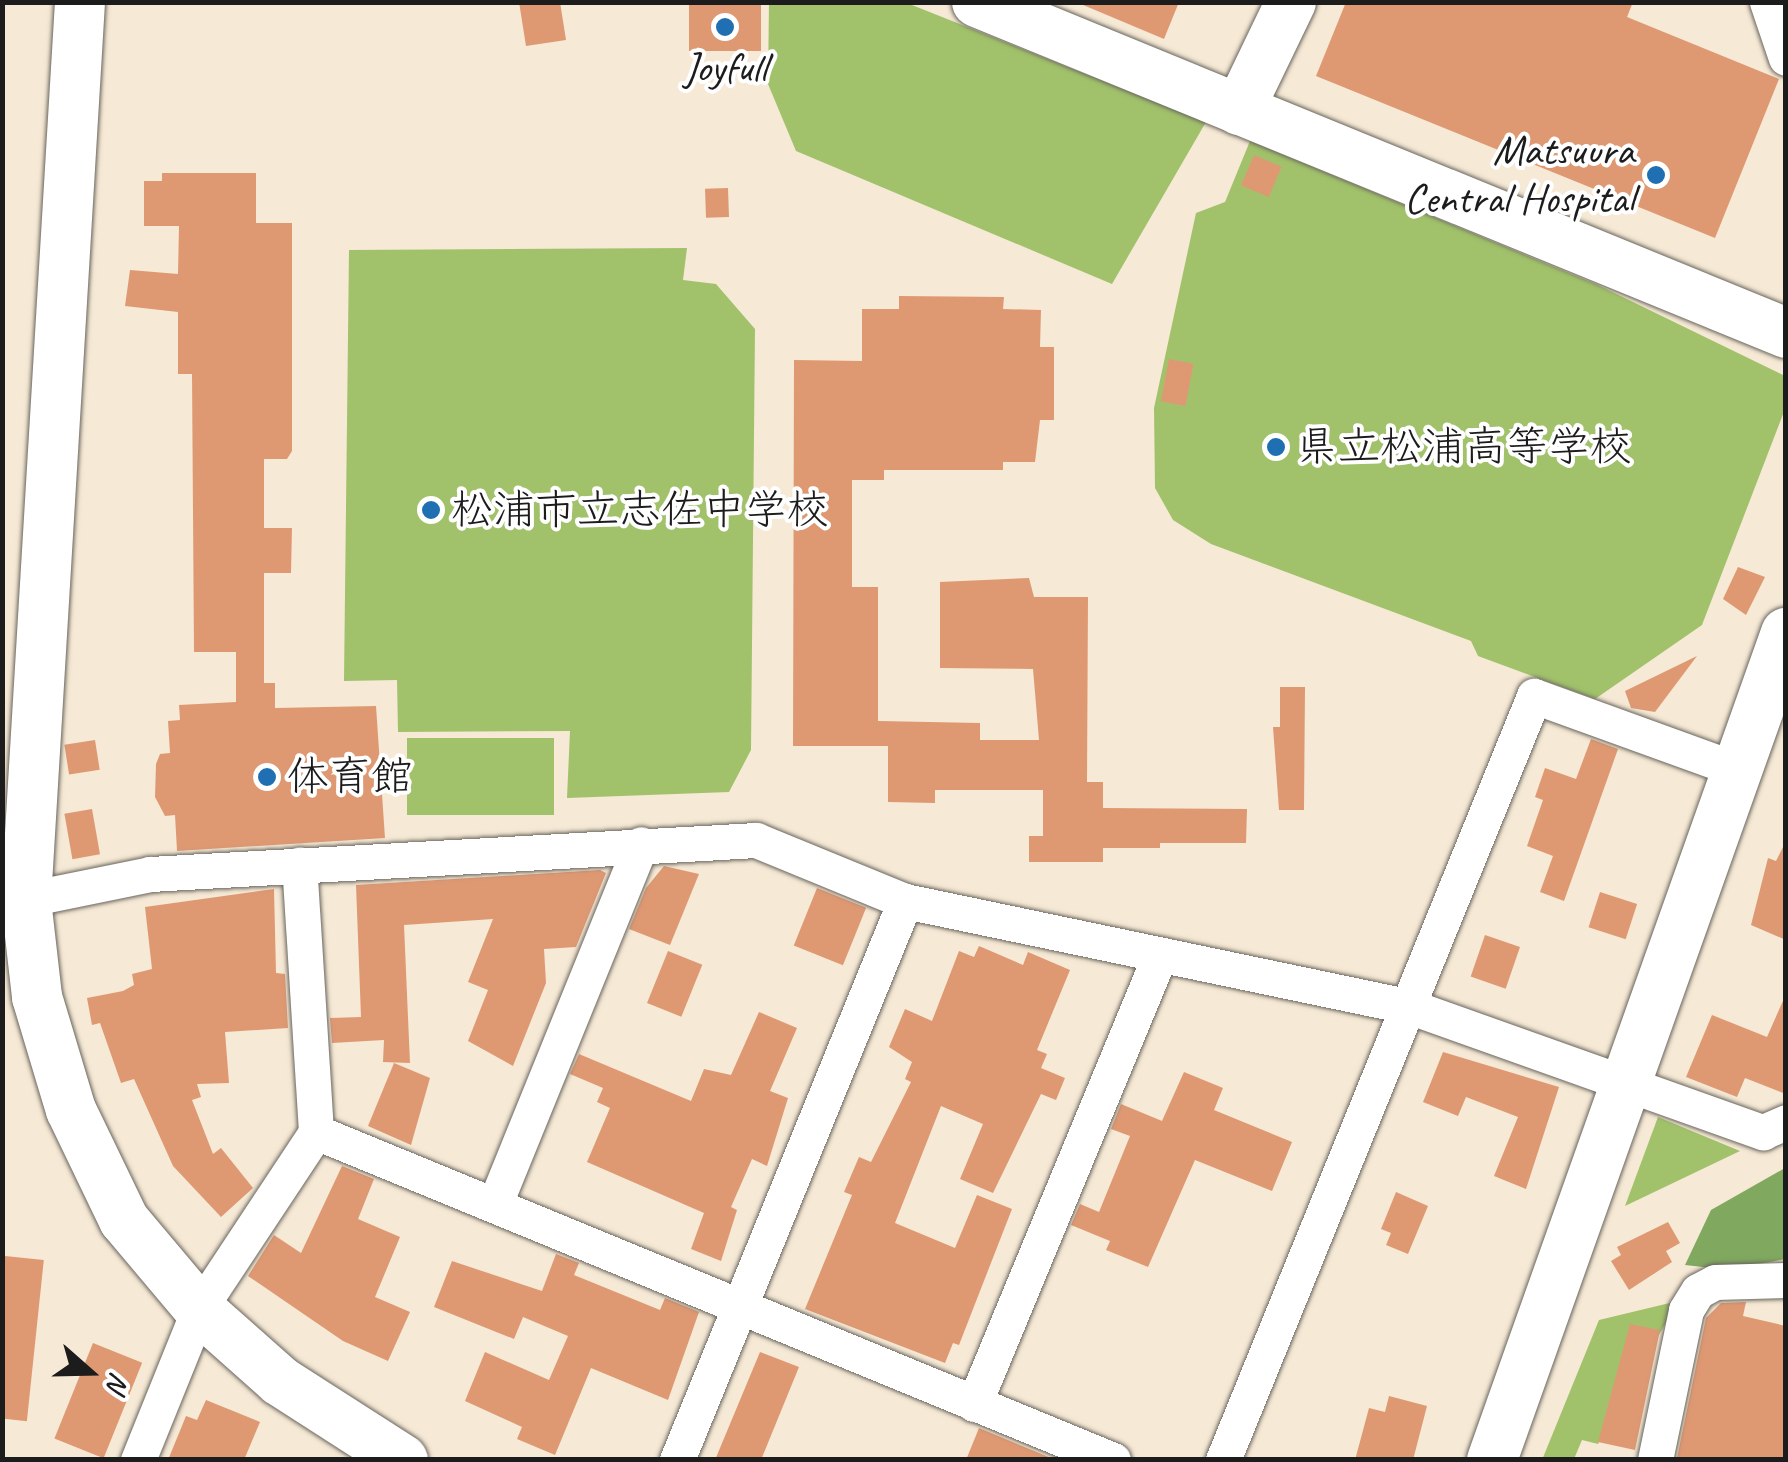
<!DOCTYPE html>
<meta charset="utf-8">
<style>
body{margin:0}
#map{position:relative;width:1788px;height:1462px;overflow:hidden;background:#f6e9d5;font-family:Caveat,"Klee One",sans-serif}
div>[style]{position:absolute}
.green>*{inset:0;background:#a1c26b;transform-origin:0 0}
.forest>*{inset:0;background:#80a85f}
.building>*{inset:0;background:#de9973;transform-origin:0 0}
.roads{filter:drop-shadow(0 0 2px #68645d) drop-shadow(0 0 2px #68645d)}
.street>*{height:35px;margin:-17.5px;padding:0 17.5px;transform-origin:17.5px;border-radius:17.5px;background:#fff}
.secondary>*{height:50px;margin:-25px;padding:0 25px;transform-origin:25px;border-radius:25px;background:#fff}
.dots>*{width:28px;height:28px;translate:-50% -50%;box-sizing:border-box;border:5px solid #fff;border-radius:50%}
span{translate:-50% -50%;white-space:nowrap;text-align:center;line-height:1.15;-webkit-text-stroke:8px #fff;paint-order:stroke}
.poi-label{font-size:42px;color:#1c1c1c}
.right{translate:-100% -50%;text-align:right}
.left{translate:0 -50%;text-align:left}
.frame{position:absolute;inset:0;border:5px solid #1c1c1c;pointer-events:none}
.north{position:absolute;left:40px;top:1322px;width:100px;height:100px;-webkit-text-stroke:8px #fff;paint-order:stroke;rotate:110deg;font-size:28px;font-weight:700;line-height:40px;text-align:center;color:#1c1c1c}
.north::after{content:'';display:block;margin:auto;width:35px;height:45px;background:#1c1c1c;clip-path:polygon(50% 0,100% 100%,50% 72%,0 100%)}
</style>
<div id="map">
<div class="green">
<div style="clip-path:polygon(769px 3px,907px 3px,1206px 122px,1112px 284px,796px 151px,768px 84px)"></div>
<div style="clip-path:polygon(1250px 141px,1598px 285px,1785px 376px,1785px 409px,1702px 625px,1595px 699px,1478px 656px,1471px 641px,1211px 544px,1173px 520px,1155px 488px,1154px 408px,1196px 213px,1225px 202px)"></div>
<div style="clip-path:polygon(687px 248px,683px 280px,716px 284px,755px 329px,751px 750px,729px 792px,567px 798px,570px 731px,398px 732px,397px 680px,344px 681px,349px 250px)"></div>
<div style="left:407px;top:738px;width:147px;height:77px"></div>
<div style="clip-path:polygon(1658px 1117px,1740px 1151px,1625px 1206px)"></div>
<div style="clip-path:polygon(1678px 1301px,1598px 1444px,1582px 1440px,1574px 1459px,1542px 1460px,1599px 1320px)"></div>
</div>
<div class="forest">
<div style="clip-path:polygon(1785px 1168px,1785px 1259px,1730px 1270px,1685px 1265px,1711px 1210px)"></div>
</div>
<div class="building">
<div style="clip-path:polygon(519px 2px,560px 2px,566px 40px,526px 46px)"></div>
<div style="left:689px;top:2px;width:72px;height:49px"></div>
<div style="clip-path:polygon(1076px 2px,1179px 2px,1164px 39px)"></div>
<div style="clip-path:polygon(1346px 2px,1633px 2px,1627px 17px,1779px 79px,1715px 238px,1316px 76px)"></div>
<div style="left:1254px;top:155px;width:30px;height:33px;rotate:23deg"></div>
<div style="clip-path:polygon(162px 173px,256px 173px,256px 223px,292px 223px,292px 451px,287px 459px,264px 459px,264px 528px,292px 528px,291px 573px,264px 573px,264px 683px,275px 683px,275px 708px,376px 706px,385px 838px,177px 851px,175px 815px,165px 816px,155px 797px,156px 764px,160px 754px,170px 753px,168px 721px,180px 720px,179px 705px,236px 702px,236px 652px,194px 652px,192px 374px,178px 374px,178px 312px,125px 306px,130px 270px,178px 274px,179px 226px,144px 226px,144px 181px,162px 181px)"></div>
<div style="left:728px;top:188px;width:29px;height:23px;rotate:88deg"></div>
<div style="clip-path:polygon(899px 296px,1004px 297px,1003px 309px,1041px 310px,1040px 347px,1054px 347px,1054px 420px,1040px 420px,1035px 462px,1003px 462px,1003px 470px,884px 470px,884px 480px,852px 480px,852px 587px,878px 587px,878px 721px,980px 723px,980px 740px,1039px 740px,1033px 669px,940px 668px,940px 582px,1029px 578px,1034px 597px,1088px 597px,1087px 782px,1103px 782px,1103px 808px,1247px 809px,1246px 843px,1160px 843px,1160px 848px,1103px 848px,1103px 862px,1029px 862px,1029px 836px,1043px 836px,1043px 790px,935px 790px,935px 803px,888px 802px,888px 746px,793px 746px,794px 360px,862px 361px,862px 309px,899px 309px)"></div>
<div style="left:1169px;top:359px;width:25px;height:43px;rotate:11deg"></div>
<div style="clip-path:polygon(1738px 567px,1765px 577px,1746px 615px,1723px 599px)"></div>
<div style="clip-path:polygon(1697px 656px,1655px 712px,1631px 708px,1625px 691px)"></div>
<div style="clip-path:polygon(1280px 687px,1305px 687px,1304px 810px,1279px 810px,1273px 727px,1280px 727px)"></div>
<div style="clip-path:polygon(1591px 739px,1618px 749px,1564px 901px,1540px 892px,1553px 856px,1527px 846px,1543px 800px,1535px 797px,1545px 768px,1576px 779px)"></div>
<div style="left:95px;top:740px;width:30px;height:31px;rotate:81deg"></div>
<div style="left:92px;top:809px;width:46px;height:28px;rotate:80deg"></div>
<div style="clip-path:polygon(1786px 841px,1786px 940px,1751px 925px,1768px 858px,1776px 861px)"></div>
<div style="clip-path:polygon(664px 866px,699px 874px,670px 945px,629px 929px,646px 888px)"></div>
<div style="clip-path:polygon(600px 870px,606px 873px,576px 947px,544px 949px,546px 983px,513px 1066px,468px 1041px,488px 990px,468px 982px,493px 919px,404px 925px,410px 1063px,383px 1062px,384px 1040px,332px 1043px,330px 1018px,361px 1017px,356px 885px)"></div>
<div style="left:817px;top:888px;width:53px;height:62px;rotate:22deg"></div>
<div style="clip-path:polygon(274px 889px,276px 973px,285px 974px,288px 1028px,225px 1032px,229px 1083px,197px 1084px,201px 1097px,192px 1100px,213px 1154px,221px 1148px,253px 1188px,221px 1217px,173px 1166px,134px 1079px,121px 1083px,100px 1023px,92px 1025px,87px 998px,123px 991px,134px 985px,132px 974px,152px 969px,145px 907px)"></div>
<div style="left:1600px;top:892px;width:39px;height:37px;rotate:18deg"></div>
<div style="left:1485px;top:935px;width:37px;height:44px;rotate:19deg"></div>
<div style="clip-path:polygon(979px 946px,1023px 965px,1028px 952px,1070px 970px,1037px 1050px,1047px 1054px,1041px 1068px,1065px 1078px,1056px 1100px,1041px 1094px,993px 1193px,960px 1179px,983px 1124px,941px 1106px,895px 1223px,955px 1248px,977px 1195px,1012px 1209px,959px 1345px,953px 1343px,945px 1363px,805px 1309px,852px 1195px,844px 1192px,859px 1157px,871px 1162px,911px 1082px,905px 1079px,912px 1062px,889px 1047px,905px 1009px,932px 1021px,959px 951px,974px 957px)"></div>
<div style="left:668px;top:951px;width:37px;height:56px;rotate:22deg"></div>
<div style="clip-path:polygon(1786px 994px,1786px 1094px,1745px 1078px,1737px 1097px,1686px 1077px,1712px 1015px,1767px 1037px)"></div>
<div style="clip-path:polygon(759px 1012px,797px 1028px,770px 1091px,788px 1098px,767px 1166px,752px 1159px,731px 1207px,737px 1210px,721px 1261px,691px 1249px,704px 1213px,587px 1162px,610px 1108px,597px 1102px,603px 1088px,570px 1074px,579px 1054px,691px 1101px,704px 1069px,731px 1075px)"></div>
<div style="clip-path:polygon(1443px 1052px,1559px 1087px,1526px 1189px,1494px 1176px,1518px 1117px,1466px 1097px,1458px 1116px,1423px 1102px)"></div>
<div style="clip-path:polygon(394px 1063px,430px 1078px,411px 1145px,368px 1126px)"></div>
<div style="clip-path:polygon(1184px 1072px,1223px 1088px,1214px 1110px,1292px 1142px,1272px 1191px,1195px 1160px,1148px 1267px,1106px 1250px,1110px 1241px,1071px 1225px,1080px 1204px,1099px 1212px,1130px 1136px,1111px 1129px,1121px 1104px,1162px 1121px)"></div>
<div style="clip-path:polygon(342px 1166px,374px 1179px,358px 1219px,400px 1237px,375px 1297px,410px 1312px,388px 1361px,343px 1341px,248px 1276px,274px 1235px,301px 1253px)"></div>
<div style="clip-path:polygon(1396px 1192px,1428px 1206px,1408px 1254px,1386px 1245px,1391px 1233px,1381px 1229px)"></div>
<div style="clip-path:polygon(1668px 1222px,1680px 1243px,1666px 1251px,1672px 1262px,1629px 1290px,1611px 1261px,1621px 1255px,1617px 1247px)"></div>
<div style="clip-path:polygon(556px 1254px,579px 1263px,574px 1275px,660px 1310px,665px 1298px,699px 1312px,668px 1400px,591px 1368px,555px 1455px,517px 1439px,522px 1427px,465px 1401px,485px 1352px,549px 1380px,568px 1336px,523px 1317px,514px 1339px,434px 1307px,452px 1261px,542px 1291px)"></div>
<div style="left:5px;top:1256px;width:39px;height:162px;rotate:6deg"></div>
<div style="clip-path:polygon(1746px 1302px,1743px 1316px,1786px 1326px,1786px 1460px,1677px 1458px,1706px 1318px,1721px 1303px)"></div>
<div style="clip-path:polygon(1630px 1324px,1660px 1330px,1635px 1450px,1598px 1442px)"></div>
<div style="left:93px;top:1343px;width:53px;height:103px;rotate:22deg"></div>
<div style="clip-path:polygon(760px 1352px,799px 1367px,761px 1460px,715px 1460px)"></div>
<div style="clip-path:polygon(1389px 1396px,1427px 1406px,1413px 1460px,1355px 1460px,1369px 1408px,1385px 1412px)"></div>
<div style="clip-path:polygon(206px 1400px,260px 1422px,244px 1460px,168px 1460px,186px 1416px,197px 1420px)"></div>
<div style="clip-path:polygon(979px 1428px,1051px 1458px,1050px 1460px,966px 1460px)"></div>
</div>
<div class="roads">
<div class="street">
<div style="left:1767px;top:2px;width:59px;rotate:71.3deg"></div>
<div style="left:3px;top:904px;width:150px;rotate:-11.5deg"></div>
<div style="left:150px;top:874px;width:607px;rotate:-3.21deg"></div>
<div style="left:756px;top:840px;width:161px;rotate:22.3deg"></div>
<div style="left:905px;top:901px;width:517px;rotate:11.83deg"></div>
<div style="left:1411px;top:1007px;width:374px;rotate:19.6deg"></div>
<div style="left:1763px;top:1132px;width:25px;rotate:-23deg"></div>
<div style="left:316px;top:1132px;width:862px;rotate:22.37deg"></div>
<div style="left:496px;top:1201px;width:385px;rotate:-67.9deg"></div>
<div style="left:974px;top:1404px;width:484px;rotate:-67.5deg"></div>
<div style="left:138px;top:1460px;width:163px;rotate:-68deg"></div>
<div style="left:199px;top:1309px;width:212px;rotate:-56.5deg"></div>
<div style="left:316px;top:1132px;width:268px;rotate:-93.6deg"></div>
<div style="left:677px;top:1460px;width:604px;rotate:-67.81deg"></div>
<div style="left:1223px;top:1460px;width:825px;rotate:-67.85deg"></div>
<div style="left:1534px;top:696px;width:215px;rotate:19.9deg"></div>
<div style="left:1655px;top:1460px;width:153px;rotate:-78.3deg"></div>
<div style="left:1686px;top:1310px;width:22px;rotate:-58deg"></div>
<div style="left:1698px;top:1291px;width:19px;rotate:-28deg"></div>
<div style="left:1715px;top:1282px;width:71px;rotate:-1.6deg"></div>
</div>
<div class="secondary">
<div style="left:80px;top:2px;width:900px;rotate:93.44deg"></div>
<div style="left:26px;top:900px;width:98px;rotate:83.5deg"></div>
<div style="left:37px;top:997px;width:118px;rotate:73.3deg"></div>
<div style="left:71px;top:1110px;width:122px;rotate:64.3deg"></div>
<div style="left:124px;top:1220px;width:116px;rotate:49.9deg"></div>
<div style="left:199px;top:1309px;width:108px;rotate:41.6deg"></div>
<div style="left:280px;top:1381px;width:146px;rotate:32.7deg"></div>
<div style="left:977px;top:2px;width:874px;rotate:22.25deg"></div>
<div style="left:1239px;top:110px;width:120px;rotate:-64.3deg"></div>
<div style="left:1492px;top:1460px;width:878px;rotate:-70.43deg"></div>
</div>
</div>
<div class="dots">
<div style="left:725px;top:27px;background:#1f6fb2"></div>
<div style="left:1656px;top:175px;background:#1f6fb2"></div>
<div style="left:1276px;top:447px;background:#1f6fb2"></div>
<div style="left:431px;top:510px;background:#1f6fb2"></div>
<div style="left:267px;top:777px;background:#1f6fb2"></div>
</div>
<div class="poi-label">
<span style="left:725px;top:68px">Joyfull</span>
<span class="right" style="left:1634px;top:175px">Matsuura<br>Central Hospital</span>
<span class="left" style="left:1296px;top:447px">県立松浦高等学校</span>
<span class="left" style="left:451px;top:510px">松浦市立志佐中学校</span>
<span class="left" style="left:287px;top:777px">体育館</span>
</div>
<div class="frame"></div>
<div class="north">N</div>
</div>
